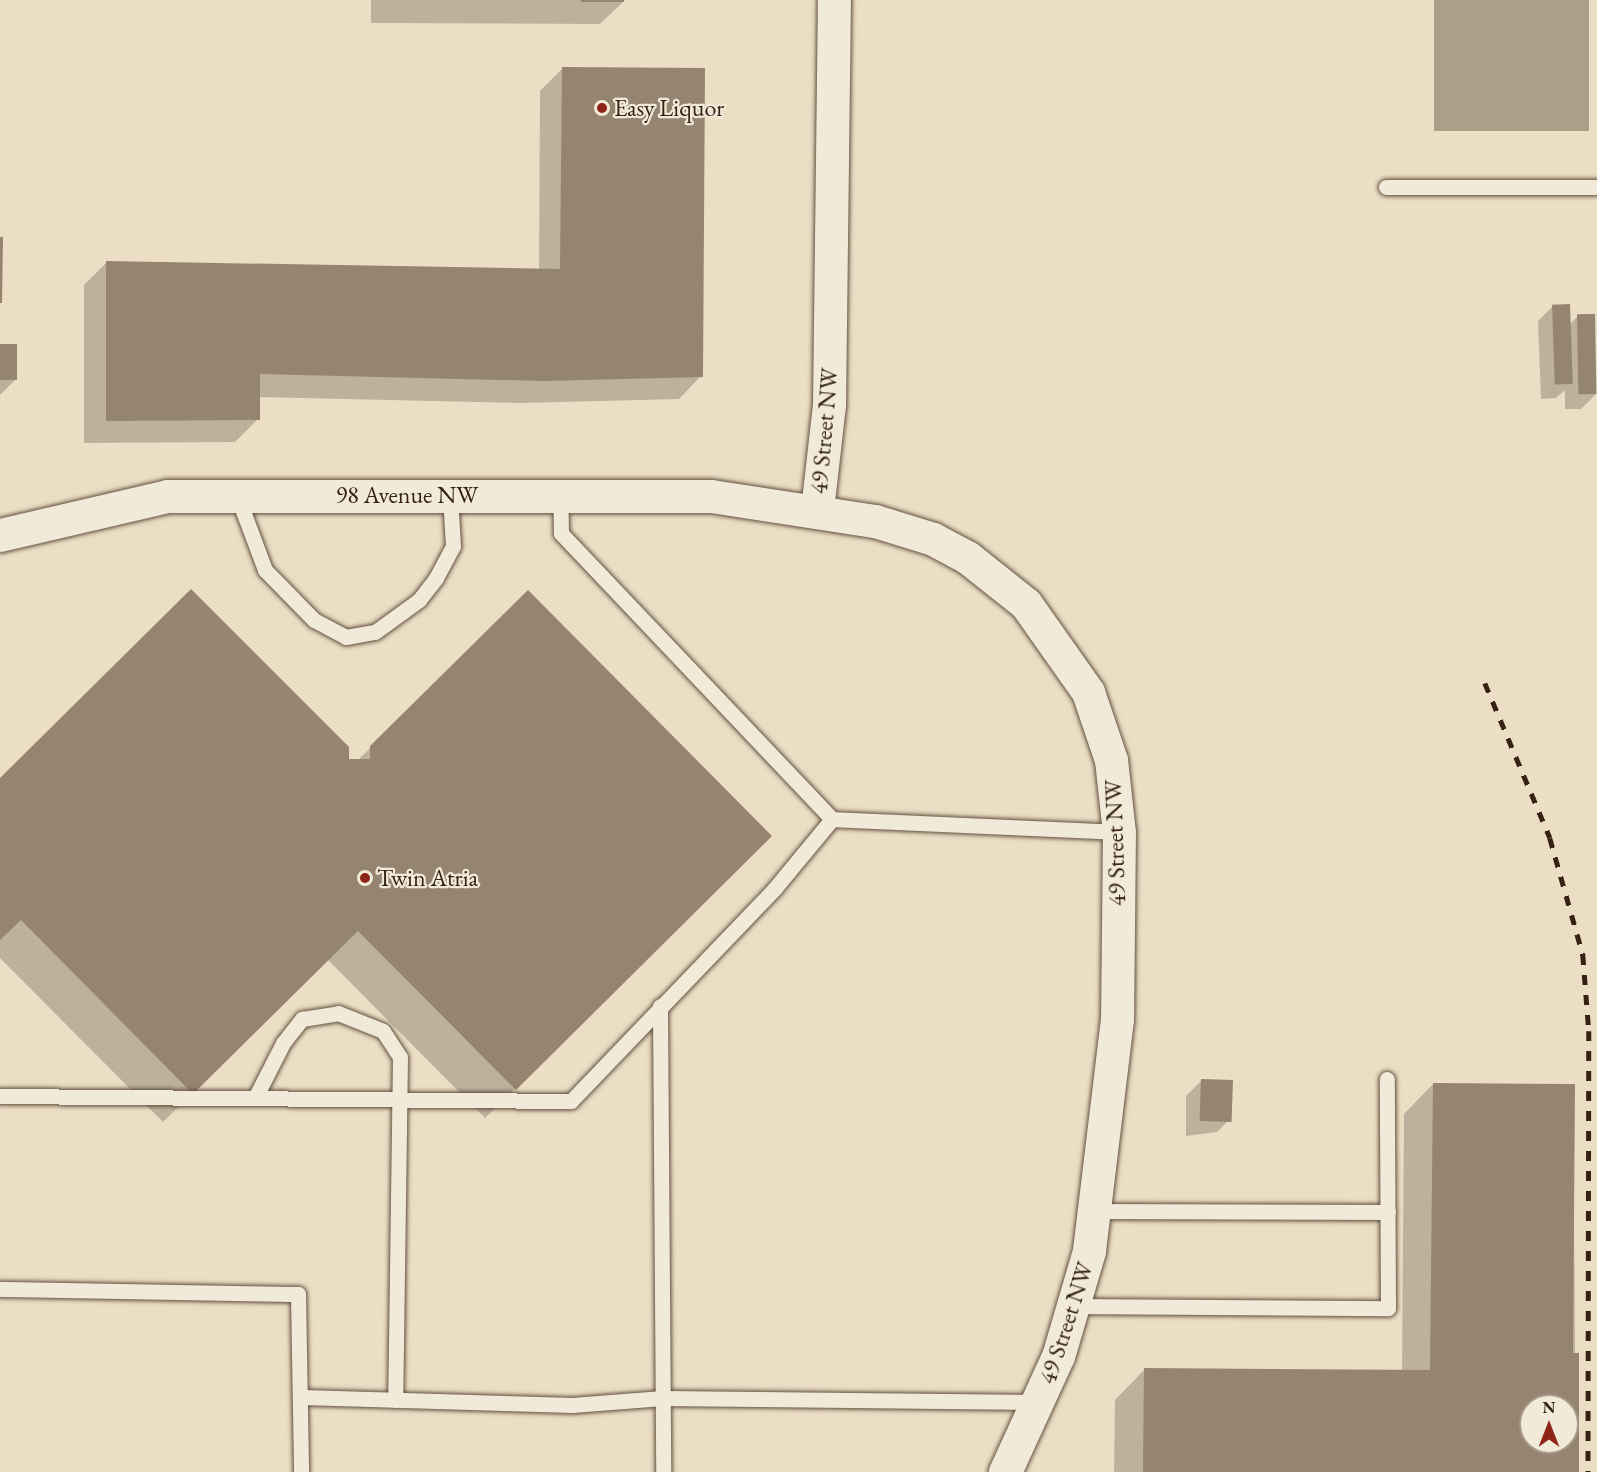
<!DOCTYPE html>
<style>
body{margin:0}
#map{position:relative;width:1597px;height:1472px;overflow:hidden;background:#ebdec4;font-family:"EB Garamond",serif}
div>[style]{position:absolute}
.water>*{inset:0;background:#ad9e88;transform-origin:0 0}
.shadow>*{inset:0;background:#0003}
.building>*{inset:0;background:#948470;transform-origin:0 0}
.roads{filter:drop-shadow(0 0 2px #635140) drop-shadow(0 0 2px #635140)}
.service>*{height:15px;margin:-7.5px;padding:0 7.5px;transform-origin:7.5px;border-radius:7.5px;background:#f2ead9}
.tertiary>*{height:33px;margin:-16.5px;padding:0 16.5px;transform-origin:16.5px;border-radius:16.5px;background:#f2ead9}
.rail>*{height:4.5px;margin-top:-2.25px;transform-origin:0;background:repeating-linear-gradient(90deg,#362214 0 10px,transparent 0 20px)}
.dots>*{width:16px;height:16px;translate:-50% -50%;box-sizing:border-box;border:3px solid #f2ead9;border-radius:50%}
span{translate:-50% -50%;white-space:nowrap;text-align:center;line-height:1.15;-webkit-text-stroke:4.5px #f2ead9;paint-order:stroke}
.poi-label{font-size:24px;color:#362214}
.left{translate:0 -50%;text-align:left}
.street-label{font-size:24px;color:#362214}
.north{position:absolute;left:1519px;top:1394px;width:60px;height:60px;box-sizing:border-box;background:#f2ead9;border:2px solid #a79a8a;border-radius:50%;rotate:0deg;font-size:16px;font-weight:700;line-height:24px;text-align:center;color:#362214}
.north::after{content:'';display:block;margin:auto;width:21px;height:27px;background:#8f2418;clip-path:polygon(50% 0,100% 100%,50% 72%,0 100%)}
</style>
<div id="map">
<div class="water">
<div style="left:1434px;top:0;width:155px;height:131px"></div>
</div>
<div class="shadow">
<div style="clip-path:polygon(371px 0,623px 0,623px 2px,600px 24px,371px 23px)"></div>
<div style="clip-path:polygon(563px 68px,701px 376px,679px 399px,521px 403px,258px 397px,258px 419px,235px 442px,84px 443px,84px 285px,107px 262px,539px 270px,540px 91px)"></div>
<div style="clip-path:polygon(0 238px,0 345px,15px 380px,0 395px)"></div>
<div style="clip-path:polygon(1553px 306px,1569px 325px,1578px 316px,1596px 394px,1581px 409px,1565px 409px,1565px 390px,1556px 398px,1541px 399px,1538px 321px)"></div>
<div style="clip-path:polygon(528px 592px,770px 836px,485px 1118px,327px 959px,163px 1122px,0 958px,0 780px,358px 760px)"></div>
<div style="clip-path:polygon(1201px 1081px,1232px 1117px,1217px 1132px,1186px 1136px,1186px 1096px)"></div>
<div style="clip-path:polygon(evenodd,1433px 1084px,1573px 1085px,1576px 1472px,1114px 1472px,1115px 1400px,1144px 1370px,1402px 1372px,1404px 1114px,1433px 1084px,1531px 1406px,1567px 1406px,1567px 1442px,1531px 1442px,1531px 1406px)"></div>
</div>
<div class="building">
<div style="left:581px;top:0;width:43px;height:2px"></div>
<div style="clip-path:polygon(562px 67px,705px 68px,703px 377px,544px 381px,260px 374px,260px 420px,106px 421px,106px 261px,560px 269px)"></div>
<div style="clip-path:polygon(0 237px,3px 237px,2px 303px,0 303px)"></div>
<div style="left:1570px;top:304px;width:80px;height:18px;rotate:88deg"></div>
<div style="left:1595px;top:314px;width:80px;height:18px;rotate:89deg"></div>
<div style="left:0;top:344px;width:17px;height:36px"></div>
<div style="clip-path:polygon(191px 589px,349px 747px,349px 759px,370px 759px,370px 746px,528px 590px,772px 836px,516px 1090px,358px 931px,193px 1094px,21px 920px,0 940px,0 778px)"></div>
<div style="left:1201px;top:1079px;width:32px;height:42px;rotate:2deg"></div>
<div style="clip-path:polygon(evenodd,1433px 1083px,1575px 1084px,1573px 1353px,1579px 1353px,1579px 1472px,1143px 1472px,1144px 1368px,1430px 1370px,1433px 1083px,1531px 1406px,1567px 1406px,1567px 1442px,1531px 1442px,1531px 1406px)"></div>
</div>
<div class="roads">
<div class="service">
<div style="left:1386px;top:187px;width:211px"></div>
<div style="left:237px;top:495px;width:80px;rotate:69.5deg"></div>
<div style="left:265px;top:570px;width:70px;rotate:45.6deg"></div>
<div style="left:314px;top:620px;width:36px;rotate:28deg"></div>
<div style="left:346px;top:637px;width:29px;rotate:-10deg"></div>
<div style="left:375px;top:632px;width:54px;rotate:-36deg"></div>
<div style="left:419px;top:600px;width:28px;rotate:-52deg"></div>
<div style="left:436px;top:578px;width:36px;rotate:-62deg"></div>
<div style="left:453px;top:546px;width:51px;rotate:-93.4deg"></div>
<div style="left:832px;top:819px;width:287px;rotate:2.6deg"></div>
<div style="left:660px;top:1006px;width:466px;rotate:89.6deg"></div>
<div style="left:0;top:1096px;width:571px;rotate:0.5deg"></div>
<div style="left:571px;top:1101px;width:295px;rotate:-46.2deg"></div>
<div style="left:775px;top:888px;width:89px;rotate:-50.4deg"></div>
<div style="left:832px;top:819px;width:394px;rotate:-133.5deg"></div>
<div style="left:561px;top:533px;width:39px;rotate:-91deg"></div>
<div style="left:255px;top:1098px;width:62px;rotate:-63deg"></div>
<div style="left:283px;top:1043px;width:31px;rotate:-52deg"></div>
<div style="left:302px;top:1019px;width:36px;rotate:-9deg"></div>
<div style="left:338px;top:1013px;width:48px;rotate:21.8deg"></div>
<div style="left:383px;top:1031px;width:31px;rotate:57deg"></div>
<div style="left:400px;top:1057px;width:343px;rotate:90.8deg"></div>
<div style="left:1096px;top:1211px;width:292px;rotate:0.2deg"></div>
<div style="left:0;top:1289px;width:298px;rotate:1deg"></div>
<div style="left:298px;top:1294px;width:178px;rotate:89deg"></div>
<div style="left:1074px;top:1306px;width:314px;rotate:0.4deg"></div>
<div style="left:1388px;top:1308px;width:229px;rotate:-90.3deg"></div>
<div style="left:302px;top:1397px;width:270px;rotate:1.7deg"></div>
<div style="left:572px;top:1405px;width:91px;rotate:-4.4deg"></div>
<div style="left:663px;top:1398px;width:376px;rotate:0.6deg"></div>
</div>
<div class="tertiary">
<div style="left:817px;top:510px;width:106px;rotate:-83.5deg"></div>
<div style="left:829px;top:405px;width:405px;rotate:-89.3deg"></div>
<div style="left:0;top:535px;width:171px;rotate:-13.1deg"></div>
<div style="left:167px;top:496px;width:544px"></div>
<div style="left:711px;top:496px;width:166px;rotate:8.7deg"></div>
<div style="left:875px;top:521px;width:61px;rotate:17.2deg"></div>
<div style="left:933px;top:539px;width:38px;rotate:28deg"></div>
<div style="left:967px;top:557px;width:75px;rotate:38.5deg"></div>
<div style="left:1026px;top:604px;width:108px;rotate:54.8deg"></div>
<div style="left:1088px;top:692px;width:72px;rotate:71.3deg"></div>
<div style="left:1111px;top:760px;width:72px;rotate:83.7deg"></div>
<div style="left:1119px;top:832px;width:187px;rotate:90.6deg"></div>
<div style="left:1117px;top:1019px;width:234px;rotate:96.9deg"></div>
<div style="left:1089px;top:1251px;width:109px;rotate:106.4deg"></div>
<div style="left:1058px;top:1356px;width:128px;rotate:114.6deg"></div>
</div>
</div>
<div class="rail">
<div style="left:1485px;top:683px;width:168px;rotate:67.2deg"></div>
<div style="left:1550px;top:838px;width:122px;rotate:74.2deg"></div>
<div style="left:1583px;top:955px;width:76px;rotate:85.5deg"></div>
<div style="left:1589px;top:1031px;width:441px;rotate:90.1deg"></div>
</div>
<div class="dots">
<div style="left:602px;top:108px;background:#8f2418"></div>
<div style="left:365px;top:878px;background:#8f2418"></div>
</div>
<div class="poi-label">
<span class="left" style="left:614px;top:108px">Easy Liquor</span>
<span class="left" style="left:377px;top:878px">Twin Atria</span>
</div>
<div class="street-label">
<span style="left:824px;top:431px;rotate:-85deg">49 Street NW</span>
<span style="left:407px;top:495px">98 Avenue NW</span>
<span style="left:1115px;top:843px;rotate:-92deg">49 Street NW</span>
<span style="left:1066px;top:1323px;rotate:-72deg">49 Street NW</span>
</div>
<div class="north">N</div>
</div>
